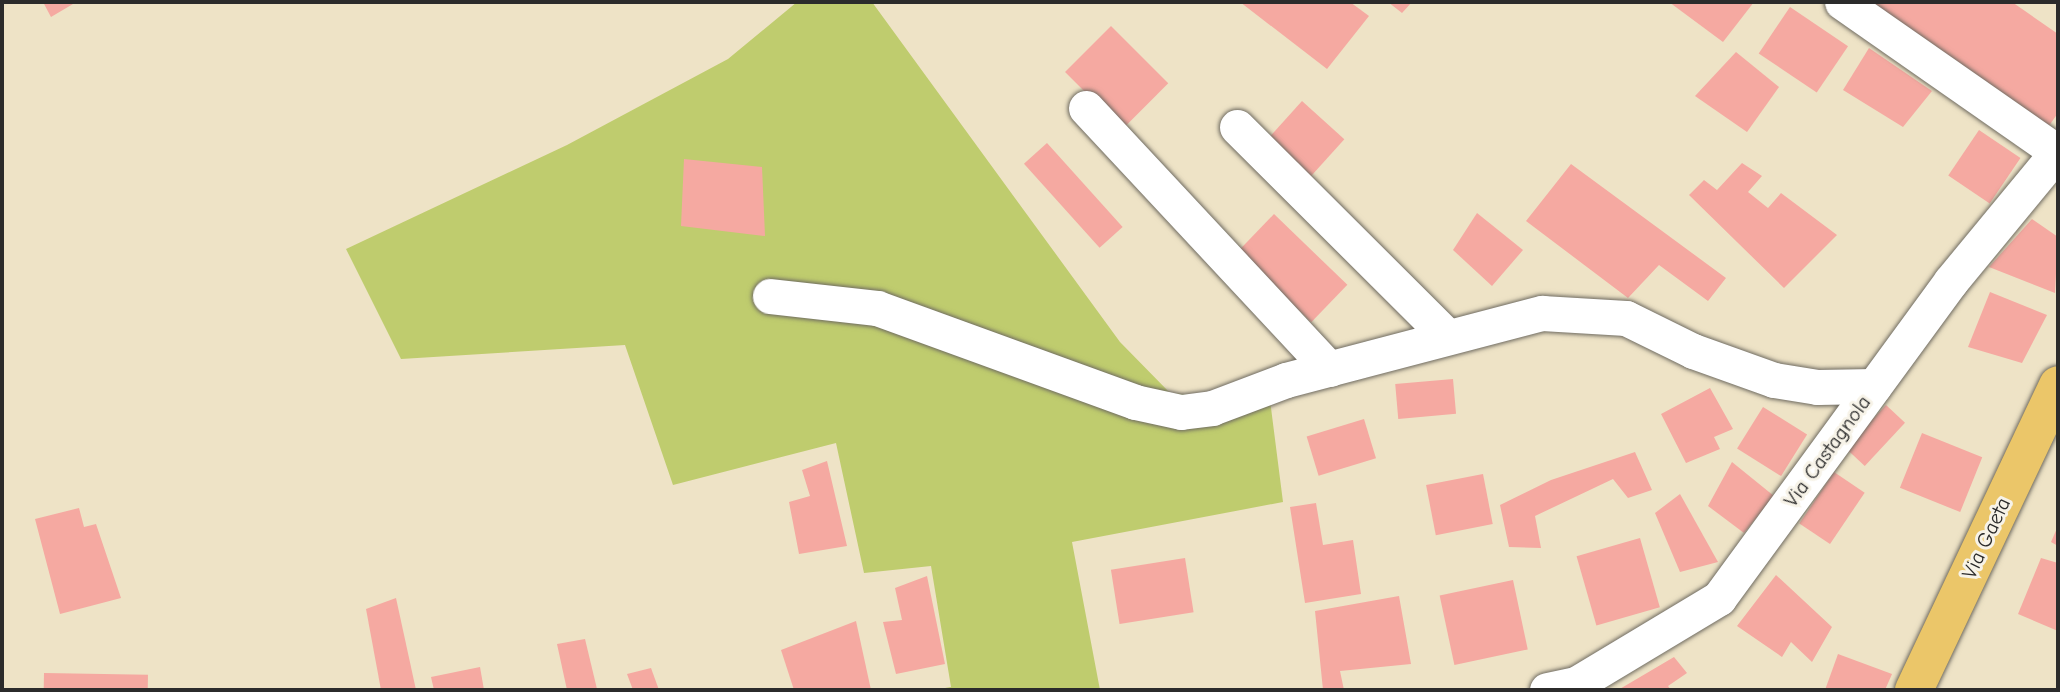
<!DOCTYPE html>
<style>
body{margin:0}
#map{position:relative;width:2060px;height:692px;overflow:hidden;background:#eee3c6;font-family:"Comic Neue",sans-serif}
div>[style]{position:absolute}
.green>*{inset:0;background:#bfcc6e}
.building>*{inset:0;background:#f5a9a1;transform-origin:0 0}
.roads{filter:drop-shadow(0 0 2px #6f6b61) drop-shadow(0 0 2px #6f6b61)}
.minor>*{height:35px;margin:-17.5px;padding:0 17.5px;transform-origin:17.5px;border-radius:17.5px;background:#fff}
.major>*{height:38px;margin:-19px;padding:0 19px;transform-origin:19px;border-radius:19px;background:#ebc669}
span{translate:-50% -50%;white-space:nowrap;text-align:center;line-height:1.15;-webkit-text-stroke:6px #f7f3e8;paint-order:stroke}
.street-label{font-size:21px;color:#2b2b2b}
.frame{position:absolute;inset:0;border:4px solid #2b2b2b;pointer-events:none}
</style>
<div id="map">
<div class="green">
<div style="clip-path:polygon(797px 2px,872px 2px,1120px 342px,1170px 393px,1270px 400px,1283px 502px,1072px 542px,1100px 690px,933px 690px,951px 687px,931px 566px,864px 573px,836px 443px,673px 485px,625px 345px,401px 359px,346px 249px,567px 145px,728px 59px)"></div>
</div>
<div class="building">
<div style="clip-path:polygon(43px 2px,72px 2px,73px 4px,51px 17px)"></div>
<div style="clip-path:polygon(1240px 2px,1350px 2px,1369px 16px,1327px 69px)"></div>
<div style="clip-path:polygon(1388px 2px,1412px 2px,1402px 13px)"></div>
<div style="clip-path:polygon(1669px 2px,1754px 2px,1723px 42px)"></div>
<div style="clip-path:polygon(1869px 2px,2012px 2px,2058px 34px,2058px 113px,2046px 130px)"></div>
<div style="left:1790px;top:7px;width:70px;height:56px;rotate:34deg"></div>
<div style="left:1111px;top:26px;width:81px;height:65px;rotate:45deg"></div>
<div style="clip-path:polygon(1869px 48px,1932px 91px,1903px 127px,1843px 90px)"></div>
<div style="clip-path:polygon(1736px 52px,1779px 87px,1747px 132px,1695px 96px)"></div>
<div style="left:1302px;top:101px;width:57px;height:51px;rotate:42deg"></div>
<div style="left:1979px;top:130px;width:50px;height:55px;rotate:34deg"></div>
<div style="left:1047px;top:143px;width:113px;height:31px;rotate:48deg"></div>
<div style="clip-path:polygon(684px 159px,762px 167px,765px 236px,681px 226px)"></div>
<div style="clip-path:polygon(1742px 163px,1762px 176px,1748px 192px,1768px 208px,1781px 193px,1837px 235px,1784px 288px,1689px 195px,1704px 180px,1717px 190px)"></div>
<div style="clip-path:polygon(1571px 164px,1726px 278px,1708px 301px,1659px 265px,1628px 298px,1526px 221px)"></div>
<div style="clip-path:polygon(1477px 213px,1523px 250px,1492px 286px,1453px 250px)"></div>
<div style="left:1274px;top:214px;width:102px;height:52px;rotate:44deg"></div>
<div style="clip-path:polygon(2032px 219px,2058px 237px,2055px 293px,1989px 267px)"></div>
<div style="clip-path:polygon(1990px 292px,2047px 315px,2022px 363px,1968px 347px)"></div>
<div style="left:1453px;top:379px;width:35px;height:58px;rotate:85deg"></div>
<div style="clip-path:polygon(1710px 388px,1733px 429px,1714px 437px,1720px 449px,1686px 463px,1661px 414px)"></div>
<div style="left:1886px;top:405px;width:26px;height:59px;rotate:43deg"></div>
<div style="left:1763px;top:407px;width:52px;height:49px;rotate:32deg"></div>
<div style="left:1364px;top:419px;width:41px;height:60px;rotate:73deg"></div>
<div style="left:1922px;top:433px;width:65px;height:59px;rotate:22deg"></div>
<div style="clip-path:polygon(1635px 452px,1652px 490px,1628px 498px,1613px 479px,1535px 516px,1541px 548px,1509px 547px,1500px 505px,1551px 480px)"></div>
<div style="clip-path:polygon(827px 461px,847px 546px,799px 554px,789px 502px,810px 496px,802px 470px)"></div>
<div style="clip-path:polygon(1732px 462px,1774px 496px,1744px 533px,1708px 506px)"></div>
<div style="left:1834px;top:472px;width:37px;height:62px;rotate:34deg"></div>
<div style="left:1483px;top:474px;width:51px;height:58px;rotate:79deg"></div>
<div style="clip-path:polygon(1680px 494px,1718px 562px,1680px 572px,1655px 513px)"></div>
<div style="clip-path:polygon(1316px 503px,1323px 545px,1353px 540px,1361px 594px,1305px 603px,1290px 507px)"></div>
<div style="clip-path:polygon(79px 508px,84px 527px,96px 524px,121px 598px,60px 614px,35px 519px)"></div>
<div style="clip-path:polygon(2058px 526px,2058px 546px,2051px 542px)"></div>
<div style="left:1640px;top:538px;width:72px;height:66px;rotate:74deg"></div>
<div style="left:1185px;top:558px;width:55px;height:75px;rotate:81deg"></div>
<div style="clip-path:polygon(2041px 558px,2058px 563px,2058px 631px,2018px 614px)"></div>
<div style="clip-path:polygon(1776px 575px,1832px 627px,1812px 662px,1791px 642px,1782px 657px,1737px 626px)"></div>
<div style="clip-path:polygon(927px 576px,945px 664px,896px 674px,883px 622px,902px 620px,895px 588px)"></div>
<div style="left:1513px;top:580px;width:71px;height:75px;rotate:78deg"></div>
<div style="clip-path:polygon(1399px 596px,1411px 664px,1340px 671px,1344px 690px,1323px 690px,1315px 611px)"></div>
<div style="clip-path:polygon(396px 598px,416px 690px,381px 690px,366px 609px)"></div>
<div style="clip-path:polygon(856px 621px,871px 690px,794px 690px,781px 650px)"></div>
<div style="clip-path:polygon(585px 639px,597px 689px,567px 690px,557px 644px)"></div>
<div style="clip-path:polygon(1838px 654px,1892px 674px,1885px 690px,1825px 690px)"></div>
<div style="clip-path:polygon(1674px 657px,1687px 673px,1668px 686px,1671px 690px,1618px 690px)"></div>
<div style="clip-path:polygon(480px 667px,484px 690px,434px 690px,431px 677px)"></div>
<div style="clip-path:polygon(651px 668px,659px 690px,633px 690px,627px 674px)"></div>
<div style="left:44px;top:673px;width:104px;height:17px;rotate:1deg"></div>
</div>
<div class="roads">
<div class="minor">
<div style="left:1842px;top:2px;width:262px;rotate:34.9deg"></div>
<div style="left:1086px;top:108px;width:357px;rotate:47deg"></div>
<div style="left:1237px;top:127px;width:296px;rotate:44.9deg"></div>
<div style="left:770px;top:296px;width:108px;rotate:6.4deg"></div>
<div style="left:877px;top:308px;width:275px;rotate:20deg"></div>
<div style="left:1135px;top:402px;width:47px;rotate:12.3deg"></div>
<div style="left:1181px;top:412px;width:31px;rotate:-7deg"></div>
<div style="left:1212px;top:408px;width:79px;rotate:-20.7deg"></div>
<div style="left:1286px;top:380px;width:265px;rotate:-14.7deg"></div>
<div style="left:1542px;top:313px;width:84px;rotate:3.4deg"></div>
<div style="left:1626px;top:318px;width:75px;rotate:26.2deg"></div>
<div style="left:1693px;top:351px;width:86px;rotate:19.7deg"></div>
<div style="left:1774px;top:380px;width:44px;rotate:9.2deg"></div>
<div style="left:1817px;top:387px;width:57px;rotate:-1deg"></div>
<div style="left:1547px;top:690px;width:30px;rotate:-12deg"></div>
<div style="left:1576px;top:684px;width:167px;rotate:-31deg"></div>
<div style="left:1719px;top:598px;width:393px;rotate:-53.8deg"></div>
<div style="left:1951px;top:281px;width:168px;rotate:-50.5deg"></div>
</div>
<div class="major">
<div style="left:1914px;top:690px;width:337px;rotate:-64.7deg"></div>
</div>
</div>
<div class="street-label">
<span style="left:1827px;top:451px;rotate:-54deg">Via Castagnola</span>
<span style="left:1986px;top:538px;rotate:-65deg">Via Gaeta</span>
</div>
<div class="frame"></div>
</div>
